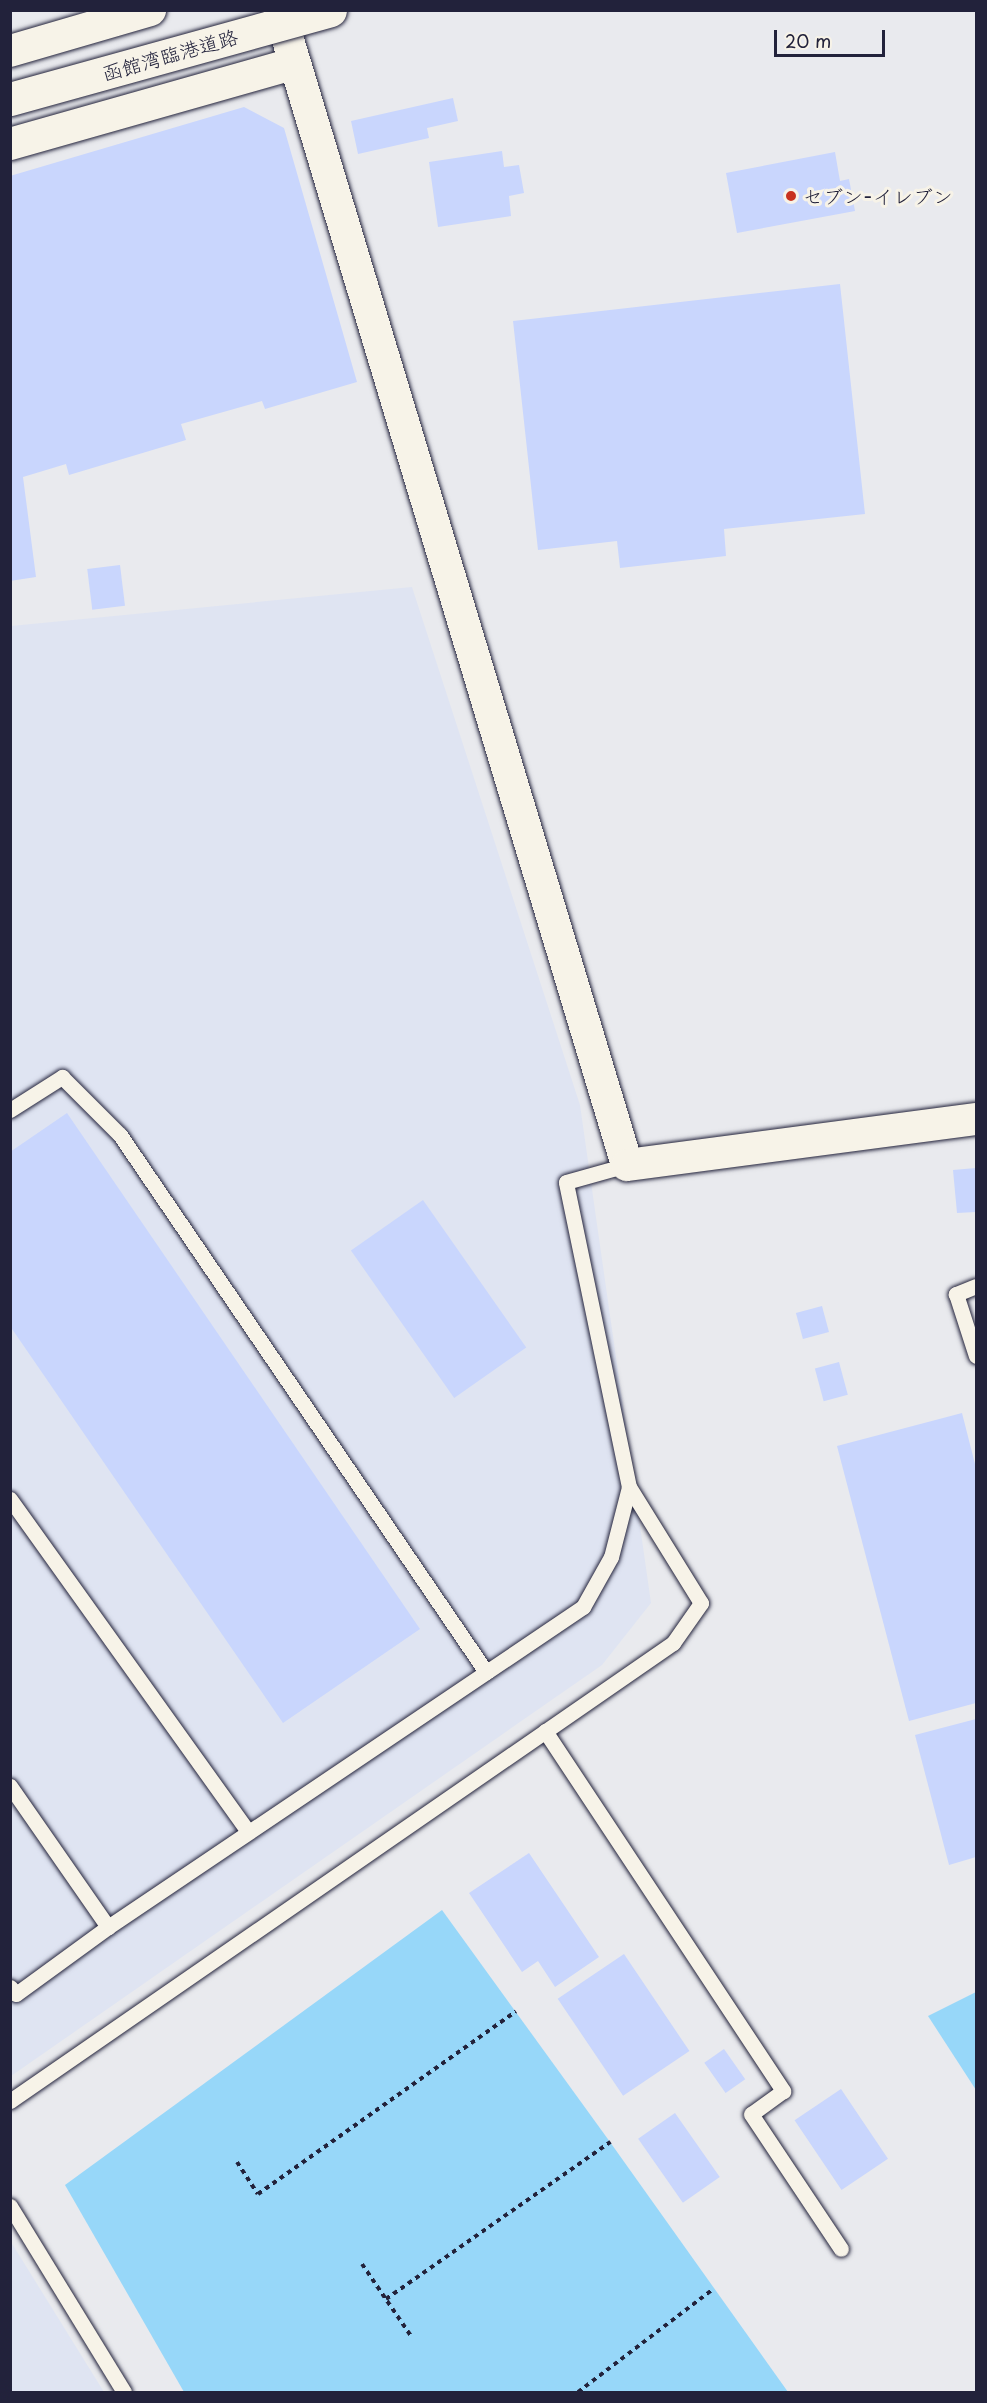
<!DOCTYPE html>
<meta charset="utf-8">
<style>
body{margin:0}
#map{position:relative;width:987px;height:2403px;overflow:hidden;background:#e9eaee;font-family:"Playpen Sans","Klee One",sans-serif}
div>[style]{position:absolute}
.built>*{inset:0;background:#dfe4f2}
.water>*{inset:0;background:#97d7f9}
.building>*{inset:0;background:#c9d6fd;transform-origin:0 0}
.path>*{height:4px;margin-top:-2px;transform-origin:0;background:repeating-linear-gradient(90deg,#22223b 0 4.5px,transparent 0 9px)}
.roads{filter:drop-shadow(0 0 2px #22223b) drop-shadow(0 0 2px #22223b)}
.service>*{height:15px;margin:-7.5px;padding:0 7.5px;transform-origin:7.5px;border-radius:7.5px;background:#f7f3e8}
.minor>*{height:32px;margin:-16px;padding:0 16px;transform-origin:16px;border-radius:16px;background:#f7f3e8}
.bridges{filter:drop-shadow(0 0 2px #22223b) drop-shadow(0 0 2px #22223b)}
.tertiary-bridge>*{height:33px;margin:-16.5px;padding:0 16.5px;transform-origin:16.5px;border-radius:16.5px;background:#f7f3e8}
.dots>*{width:16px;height:16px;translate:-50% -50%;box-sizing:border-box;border:3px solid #f7f3e8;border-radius:50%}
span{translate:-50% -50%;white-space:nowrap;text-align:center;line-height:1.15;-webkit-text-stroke:6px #f7f3e8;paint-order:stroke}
.street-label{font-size:20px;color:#22223b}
.poi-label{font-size:20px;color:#22223b}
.left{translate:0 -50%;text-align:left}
.frame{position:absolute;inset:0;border:12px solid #22223b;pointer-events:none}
.scale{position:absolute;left:774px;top:30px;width:111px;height:27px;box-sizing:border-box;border:3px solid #22223b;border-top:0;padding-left:8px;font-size:18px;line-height:21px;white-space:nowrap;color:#22223b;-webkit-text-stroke:4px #f7f3e8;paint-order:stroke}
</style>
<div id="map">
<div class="built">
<div style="clip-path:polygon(412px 587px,580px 1105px,651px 1603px,602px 1665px,11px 2076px,11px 626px)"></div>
<div style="clip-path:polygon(11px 2242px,104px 2392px,11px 2392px)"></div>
</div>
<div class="water">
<div style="clip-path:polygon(442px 1910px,610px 2142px,788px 2392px,184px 2392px,65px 2185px)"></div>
<div style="clip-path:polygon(976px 1992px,976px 2090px,928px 2016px)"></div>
</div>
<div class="building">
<div style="clip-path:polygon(453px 98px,458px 121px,427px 128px,429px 138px,358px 154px,351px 121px)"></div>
<div style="clip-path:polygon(244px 107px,284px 128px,357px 382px,265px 409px,262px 401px,181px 424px,186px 440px,69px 475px,66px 464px,23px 477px,36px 577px,10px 581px,10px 176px)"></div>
<div style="clip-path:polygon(502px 151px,504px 167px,519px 165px,524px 193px,509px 196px,511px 216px,438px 227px,429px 162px)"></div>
<div style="clip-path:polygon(835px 152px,840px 181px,849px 179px,855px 211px,737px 233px,726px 173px)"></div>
<div style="clip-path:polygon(840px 284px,865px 514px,724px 529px,726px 556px,620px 568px,617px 541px,538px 550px,513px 321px)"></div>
<div style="left:120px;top:565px;width:41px;height:33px;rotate:83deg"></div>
<div style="clip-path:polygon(67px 1113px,420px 1629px,283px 1723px,10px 1326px,10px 1152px)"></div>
<div style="clip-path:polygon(976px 1168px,976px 1212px,957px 1213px,953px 1170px)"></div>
<div style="left:423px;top:1200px;width:180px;height:88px;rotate:55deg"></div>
<div style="left:822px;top:1306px;width:27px;height:27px;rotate:75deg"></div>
<div style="left:839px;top:1362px;width:34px;height:25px;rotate:75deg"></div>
<div style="clip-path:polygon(962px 1413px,976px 1468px,976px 1703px,909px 1721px,837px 1446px)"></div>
<div style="clip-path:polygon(976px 1719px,976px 1857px,949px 1865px,915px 1735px)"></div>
<div style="clip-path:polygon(529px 1853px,599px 1957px,555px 1987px,538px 1961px,522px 1972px,469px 1893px)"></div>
<div style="left:624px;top:1954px;width:117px;height:80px;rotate:56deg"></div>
<div style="left:724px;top:2049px;width:37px;height:24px;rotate:55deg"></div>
<div style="left:841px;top:2089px;width:84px;height:56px;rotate:56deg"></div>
<div style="left:675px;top:2113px;width:78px;height:45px;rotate:55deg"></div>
</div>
<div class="path">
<div style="left:237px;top:2162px;width:38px;rotate:57deg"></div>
<div style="left:258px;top:2194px;width:316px;rotate:-35.3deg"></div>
<div style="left:362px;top:2264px;width:87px;rotate:55.8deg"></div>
<div style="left:386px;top:2299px;width:274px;rotate:-35deg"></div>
<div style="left:578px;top:2392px;width:170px;rotate:-37.3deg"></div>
</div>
<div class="roads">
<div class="service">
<div style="left:10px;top:1110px;width:62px;rotate:-32.4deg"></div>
<div style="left:62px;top:1077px;width:82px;rotate:45deg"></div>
<div style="left:120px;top:1135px;width:650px;rotate:55.72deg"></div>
<div style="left:976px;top:1286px;width:22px;rotate:158deg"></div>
<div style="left:956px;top:1294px;width:65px;rotate:72.1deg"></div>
<div style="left:10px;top:1499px;width:409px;rotate:54.4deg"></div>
<div style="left:545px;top:1731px;width:432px;rotate:56.5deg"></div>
<div style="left:783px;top:2091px;width:39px;rotate:144deg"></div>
<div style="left:751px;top:2114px;width:162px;rotate:56.3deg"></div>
<div style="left:10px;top:1786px;width:172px;rotate:55.2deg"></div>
<div style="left:10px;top:1987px;width:9px;rotate:49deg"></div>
<div style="left:16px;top:1994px;width:114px;rotate:-36.1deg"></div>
<div style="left:108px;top:1927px;width:573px;rotate:-33.97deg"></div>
<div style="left:583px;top:1607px;width:57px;rotate:-60.8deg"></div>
<div style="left:611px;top:1557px;width:72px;rotate:-75.6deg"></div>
<div style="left:629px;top:1487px;width:311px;rotate:-101.7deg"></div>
<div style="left:566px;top:1182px;width:63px;rotate:-15.6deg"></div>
<div style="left:10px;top:2101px;width:806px;rotate:-34.64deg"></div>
<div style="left:673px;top:1643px;width:49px;rotate:-55deg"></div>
<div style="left:701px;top:1603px;width:137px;rotate:-121.8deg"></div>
<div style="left:10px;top:2206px;width:218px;rotate:58.5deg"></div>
</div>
<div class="minor">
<div style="left:279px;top:10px;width:1206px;rotate:73.23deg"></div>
<div style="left:627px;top:1165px;width:352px;rotate:-7.5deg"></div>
<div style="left:10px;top:51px;width:146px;rotate:-16.3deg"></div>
<div style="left:10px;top:144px;width:294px;rotate:-15.8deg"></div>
</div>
</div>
<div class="bridges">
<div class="tertiary-bridge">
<div style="left:10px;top:99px;width:332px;rotate:-15.5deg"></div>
</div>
</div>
<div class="dots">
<div style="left:791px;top:196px;background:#c8321e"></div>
</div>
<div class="street-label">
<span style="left:170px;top:55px;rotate:-16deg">函館湾臨港道路</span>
</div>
<div class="poi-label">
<span class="left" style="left:803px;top:196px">セブン-イレブン</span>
</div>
<div class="frame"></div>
<div class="scale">20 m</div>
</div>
